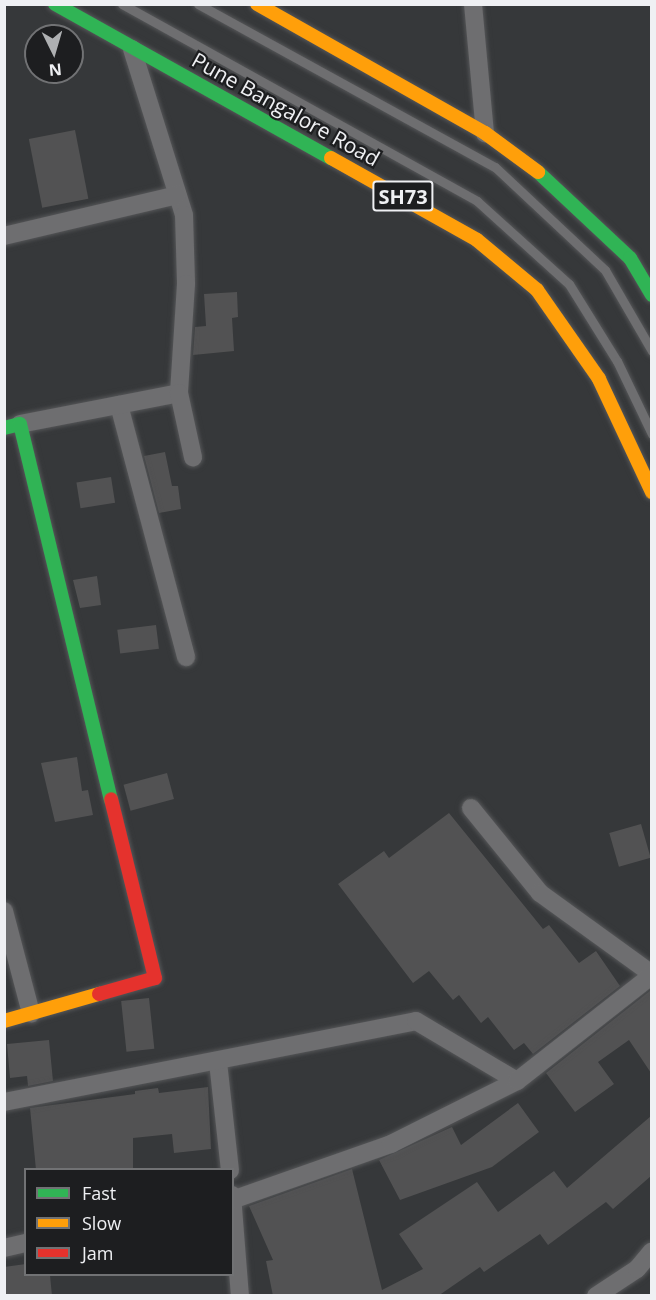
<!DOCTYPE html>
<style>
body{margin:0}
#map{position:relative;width:656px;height:1300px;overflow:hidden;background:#36383a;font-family:"Open Sans",sans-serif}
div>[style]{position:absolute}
.building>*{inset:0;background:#525253;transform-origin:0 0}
.roads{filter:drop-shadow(0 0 2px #555658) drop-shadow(0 0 2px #555658)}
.lane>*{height:9px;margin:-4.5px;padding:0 4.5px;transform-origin:4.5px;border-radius:4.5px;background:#6e6e70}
.street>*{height:18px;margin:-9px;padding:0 9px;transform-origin:9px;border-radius:9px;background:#6e6e70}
.fast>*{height:14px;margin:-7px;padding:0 7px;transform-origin:7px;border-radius:7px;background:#30b455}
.slow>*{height:14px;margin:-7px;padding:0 7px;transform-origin:7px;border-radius:7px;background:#ff9f0a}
.jam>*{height:14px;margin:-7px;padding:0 7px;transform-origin:7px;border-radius:7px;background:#e5322d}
span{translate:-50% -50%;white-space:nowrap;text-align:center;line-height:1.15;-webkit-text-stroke:4.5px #1d1e20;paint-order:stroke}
.shield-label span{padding:2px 4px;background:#1d1e20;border:2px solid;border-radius:4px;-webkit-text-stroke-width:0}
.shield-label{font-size:20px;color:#eff0f3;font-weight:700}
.street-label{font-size:21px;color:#eff0f3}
.frame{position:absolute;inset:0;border:6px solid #eff0f3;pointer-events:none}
.legend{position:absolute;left:24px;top:1168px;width:210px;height:108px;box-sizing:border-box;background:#1d1e20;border:2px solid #717274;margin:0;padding:8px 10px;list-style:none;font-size:18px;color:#eff0f3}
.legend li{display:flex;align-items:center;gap:12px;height:30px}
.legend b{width:30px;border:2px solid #717274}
.north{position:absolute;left:24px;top:24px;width:60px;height:60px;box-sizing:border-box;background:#1d1e20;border:2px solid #717274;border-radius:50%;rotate:175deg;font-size:16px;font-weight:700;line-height:24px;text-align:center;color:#eff0f3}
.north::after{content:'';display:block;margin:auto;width:21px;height:27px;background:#aeb0b2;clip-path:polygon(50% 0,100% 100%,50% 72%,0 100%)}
</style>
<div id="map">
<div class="building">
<div style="left:75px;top:130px;width:70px;height:47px;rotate:79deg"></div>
<div style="clip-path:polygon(237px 292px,238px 317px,232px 318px,234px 351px,193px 355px,195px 327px,206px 326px,204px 294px)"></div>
<div style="clip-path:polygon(165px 452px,172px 486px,178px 486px,181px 509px,159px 513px,144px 456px)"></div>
<div style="left:111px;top:477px;width:26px;height:35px;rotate:81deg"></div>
<div style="clip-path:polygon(97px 576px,101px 605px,80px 608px,73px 580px)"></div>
<div style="left:156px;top:625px;width:24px;height:39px;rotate:83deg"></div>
<div style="clip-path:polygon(77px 757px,82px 791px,88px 790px,93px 815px,55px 822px,41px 763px)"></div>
<div style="left:167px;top:773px;width:27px;height:45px;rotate:75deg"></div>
<div style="clip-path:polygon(449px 813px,543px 929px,549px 925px,579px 963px,596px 951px,620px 986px,533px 1054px,524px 1043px,514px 1050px,488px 1017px,481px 1023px,459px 995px,453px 1000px,429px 971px,413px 983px,338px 884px,384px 851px,389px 858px)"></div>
<div style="left:641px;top:824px;width:35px;height:33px;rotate:74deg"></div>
<div style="clip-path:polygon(651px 990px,651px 1073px,629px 1040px,598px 1062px,614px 1084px,575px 1112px,546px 1073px)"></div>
<div style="left:149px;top:998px;width:51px;height:28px;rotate:84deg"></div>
<div style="clip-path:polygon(49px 1040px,53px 1081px,28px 1086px,27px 1076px,10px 1078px,7px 1044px)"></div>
<div style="clip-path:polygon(208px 1087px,211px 1149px,174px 1153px,172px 1134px,133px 1138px,133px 1170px,36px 1170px,30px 1108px,135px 1094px,135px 1091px,158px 1088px,159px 1093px)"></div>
<div style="clip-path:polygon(518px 1103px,539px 1132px,492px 1167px,400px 1200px,379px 1160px,452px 1127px,461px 1145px)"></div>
<div style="clip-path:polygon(651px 1116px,651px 1176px,613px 1209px,606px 1202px,548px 1245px,540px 1234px,484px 1272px,480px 1267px,438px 1296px,273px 1296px,266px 1261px,273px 1260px,249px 1206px,352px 1169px,382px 1290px,423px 1269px,399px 1234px,477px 1182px,498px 1212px,554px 1171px,567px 1188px)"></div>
<div style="clip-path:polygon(26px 1264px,26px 1275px,50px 1275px,52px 1296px,4px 1296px,4px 1267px)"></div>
</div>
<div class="roads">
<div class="lane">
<div style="left:122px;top:4px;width:406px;rotate:29deg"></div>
<div style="left:477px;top:201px;width:124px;rotate:42.1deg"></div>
<div style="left:569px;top:284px;width:91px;rotate:58.1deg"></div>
<div style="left:617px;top:361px;width:81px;rotate:64.4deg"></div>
<div style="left:198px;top:4px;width:339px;rotate:28.8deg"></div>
<div style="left:495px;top:167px;width:151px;rotate:43.1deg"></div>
<div style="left:605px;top:270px;width:94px;rotate:59.9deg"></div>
</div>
<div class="street">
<div style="left:473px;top:4px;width:130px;rotate:84.7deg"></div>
<div style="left:132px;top:49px;width:174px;rotate:72.6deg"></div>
<div style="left:184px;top:215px;width:69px;rotate:88.3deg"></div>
<div style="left:186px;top:284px;width:109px;rotate:93.7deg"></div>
<div style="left:4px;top:236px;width:178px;rotate:-13.3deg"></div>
<div style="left:119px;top:405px;width:261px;rotate:75.1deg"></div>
<div style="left:20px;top:424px;width:162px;rotate:-11deg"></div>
<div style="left:179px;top:393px;width:66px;rotate:77.7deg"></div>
<div style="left:471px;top:808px;width:109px;rotate:50.9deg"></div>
<div style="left:540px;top:893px;width:138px;rotate:35.9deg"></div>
<div style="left:4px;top:911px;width:106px;rotate:75.2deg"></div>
<div style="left:218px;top:1062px;width:109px;rotate:83.7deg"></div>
<div style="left:4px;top:1102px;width:420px;rotate:-11.1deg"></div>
<div style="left:416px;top:1021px;width:117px;rotate:30.7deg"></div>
<div style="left:232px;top:1195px;width:101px;rotate:85.5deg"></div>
<div style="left:232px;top:1200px;width:169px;rotate:-19.4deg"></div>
<div style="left:391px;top:1144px;width:141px;rotate:-26.6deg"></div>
<div style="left:517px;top:1081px;width:172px;rotate:-38.1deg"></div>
<div style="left:4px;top:1248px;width:23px;rotate:-13deg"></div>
<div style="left:596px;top:1296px;width:49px;rotate:-33.4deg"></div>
<div style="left:637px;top:1269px;width:23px;rotate:-50deg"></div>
</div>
<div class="fast">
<div style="left:55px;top:4px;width:316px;rotate:29.2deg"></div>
<div style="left:538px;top:172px;width:126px;rotate:43.1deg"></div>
<div style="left:630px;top:258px;width:43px;rotate:59.3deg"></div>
<div style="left:4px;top:428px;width:16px;rotate:-14deg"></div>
<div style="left:20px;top:424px;width:386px;rotate:76.4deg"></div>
</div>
<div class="slow">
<div style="left:257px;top:4px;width:262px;rotate:29.5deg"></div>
<div style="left:485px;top:133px;width:66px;rotate:36.3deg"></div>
<div style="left:331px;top:158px;width:167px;rotate:29.3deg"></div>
<div style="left:477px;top:240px;width:78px;rotate:39.8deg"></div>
<div style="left:537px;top:290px;width:108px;rotate:55.1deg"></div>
<div style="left:599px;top:379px;width:125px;rotate:64.9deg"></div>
<div style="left:4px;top:1021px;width:99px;rotate:-15.9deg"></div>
</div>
<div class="jam">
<div style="left:99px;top:994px;width:58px;rotate:-15.9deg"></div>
<div style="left:155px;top:978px;width:184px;rotate:-103.8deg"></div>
</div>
</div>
<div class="shield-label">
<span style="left:403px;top:196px">SH73</span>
</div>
<div class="street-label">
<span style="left:286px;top:109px;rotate:29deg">Pune Bangalore Road</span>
</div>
<div class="frame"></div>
<ul class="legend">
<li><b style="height:8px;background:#30b455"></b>Fast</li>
<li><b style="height:8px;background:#ff9f0a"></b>Slow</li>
<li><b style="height:8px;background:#e5322d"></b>Jam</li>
</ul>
<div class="north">N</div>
</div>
